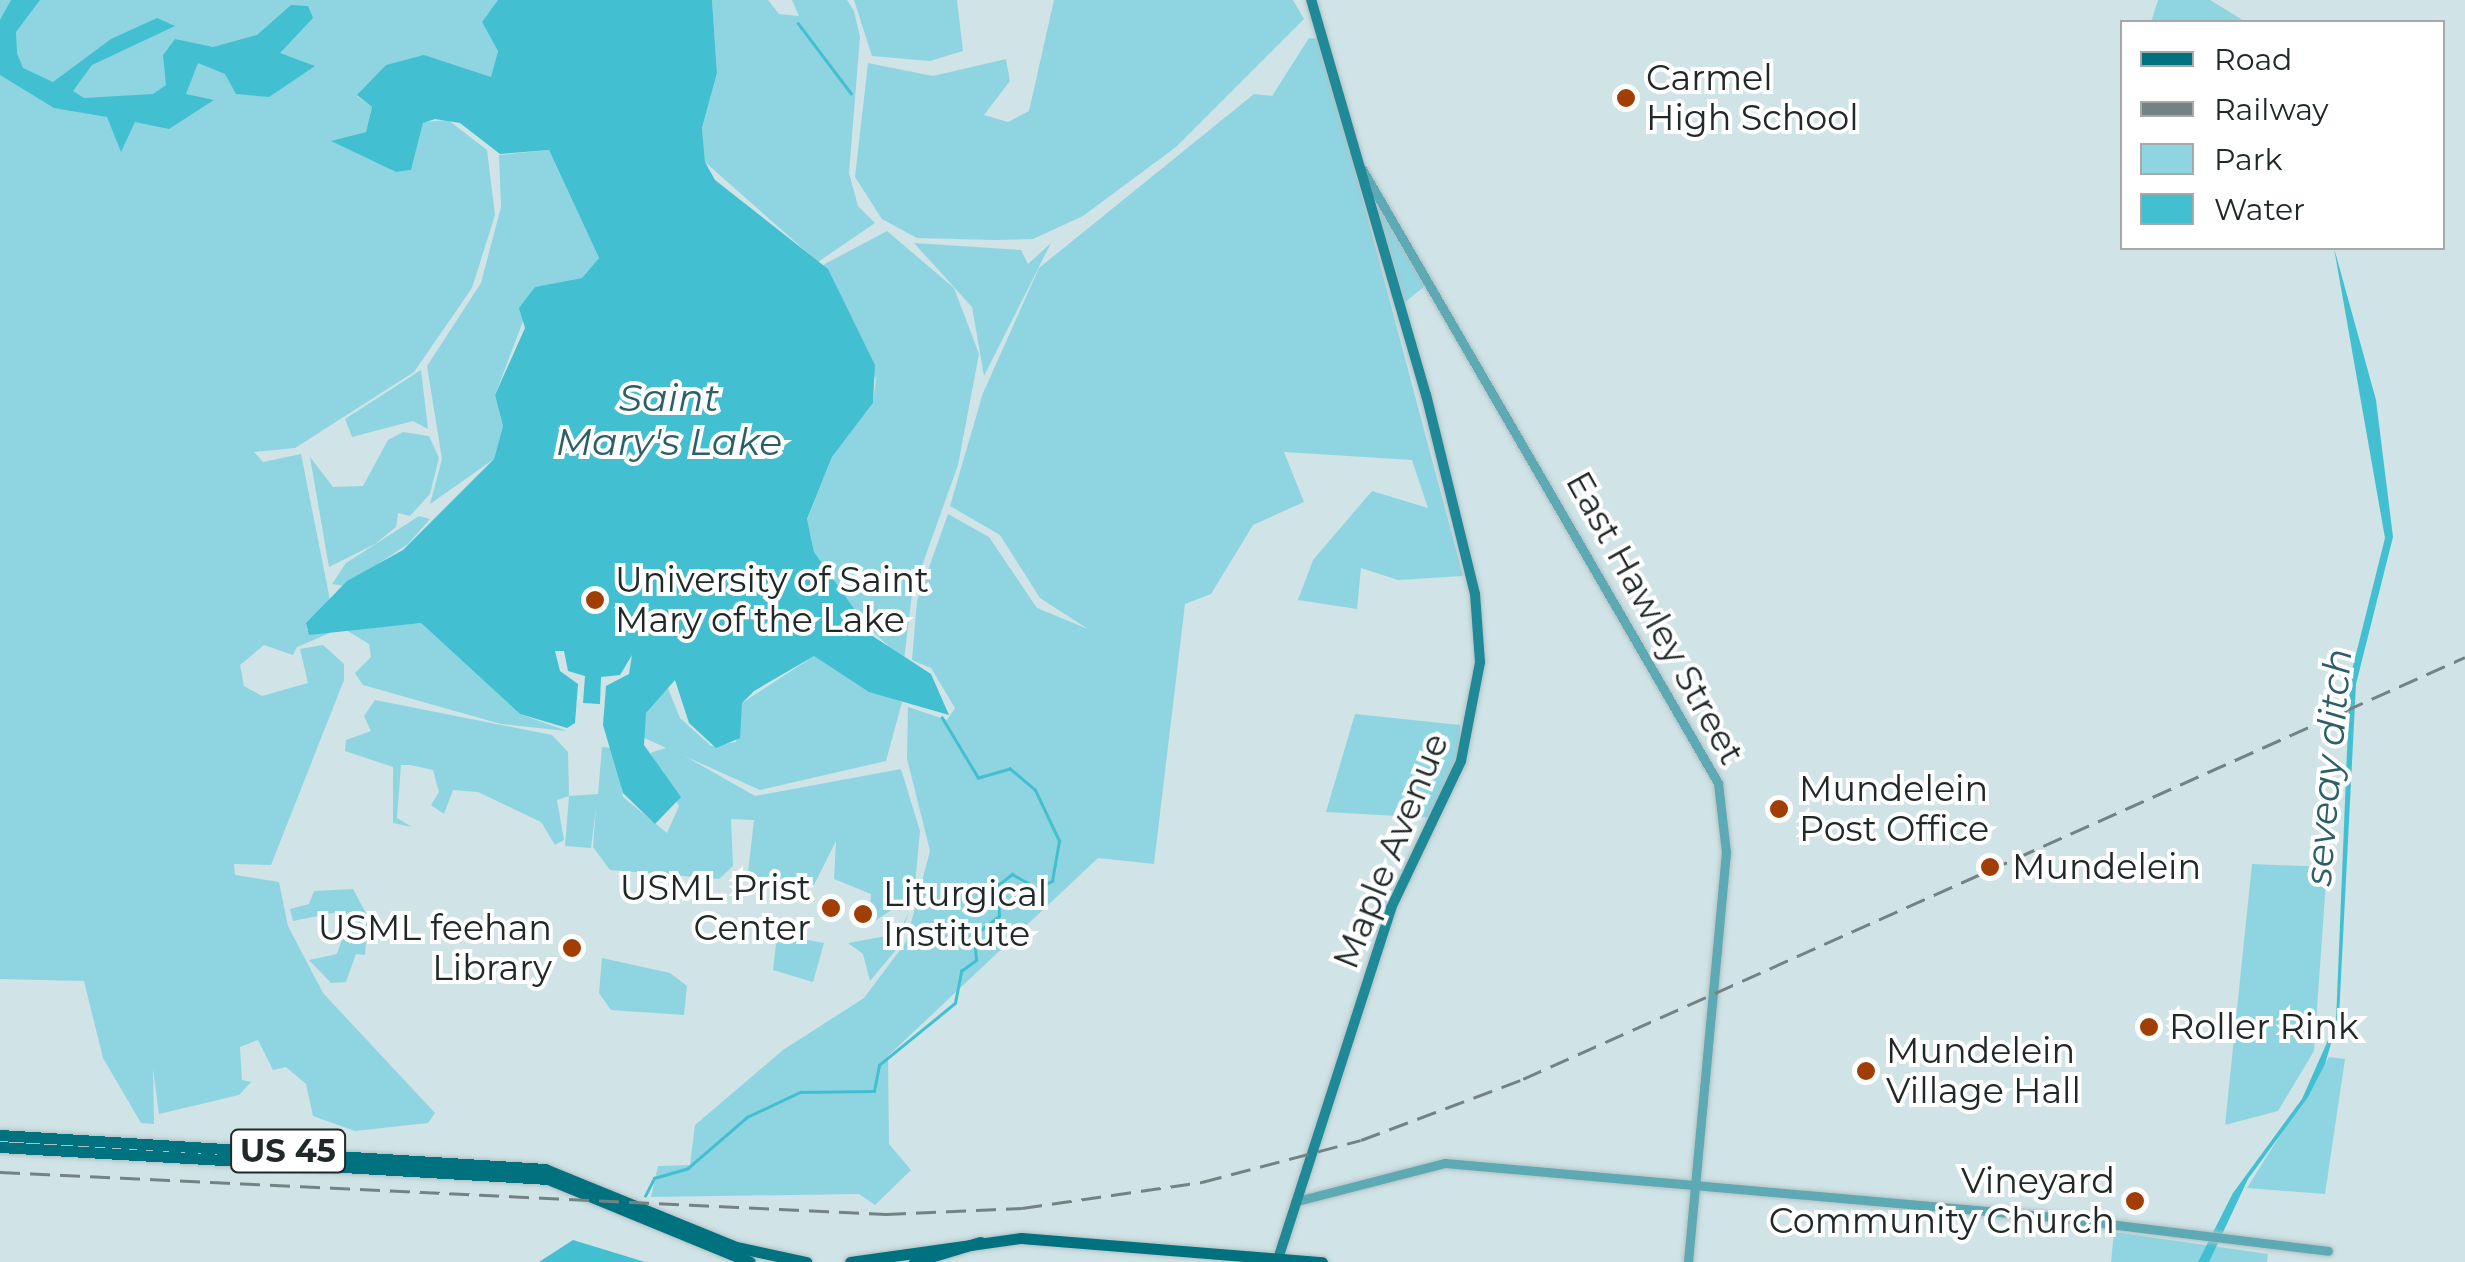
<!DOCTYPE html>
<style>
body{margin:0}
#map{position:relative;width:2465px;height:1262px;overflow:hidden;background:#d0e3e6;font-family:Montserrat,sans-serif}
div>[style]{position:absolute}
.green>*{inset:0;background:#8fd5e1}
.water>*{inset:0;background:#42bfd1}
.stream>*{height:2.5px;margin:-1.25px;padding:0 1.25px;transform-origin:1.25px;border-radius:1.25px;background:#42bfd1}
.roads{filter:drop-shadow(0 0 2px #b0c1c4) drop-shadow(0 0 2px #b0c1c4)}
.tertiary>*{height:9px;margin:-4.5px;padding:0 4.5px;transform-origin:4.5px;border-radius:4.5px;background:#5da9b4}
.secondary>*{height:10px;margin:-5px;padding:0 5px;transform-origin:5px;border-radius:5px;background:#1f8998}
.primary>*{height:11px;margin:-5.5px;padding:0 5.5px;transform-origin:5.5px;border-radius:5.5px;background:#00717e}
.rail>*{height:2.5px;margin-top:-1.25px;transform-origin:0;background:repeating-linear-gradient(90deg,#758284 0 20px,transparent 0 30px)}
.dots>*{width:28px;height:28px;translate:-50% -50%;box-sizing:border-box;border:5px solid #fff;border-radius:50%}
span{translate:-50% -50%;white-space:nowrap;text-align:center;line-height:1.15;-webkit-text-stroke:8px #fff;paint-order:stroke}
.shield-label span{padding:2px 8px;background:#fff;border:2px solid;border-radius:8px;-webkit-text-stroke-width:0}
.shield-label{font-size:32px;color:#202829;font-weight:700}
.poi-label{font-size:35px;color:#202829}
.left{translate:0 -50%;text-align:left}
.right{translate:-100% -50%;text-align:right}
.street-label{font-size:35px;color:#202829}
.water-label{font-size:38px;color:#2c5f67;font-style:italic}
.legend{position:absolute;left:2120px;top:20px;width:325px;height:230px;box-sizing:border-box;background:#fff;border:2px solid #a6a9a9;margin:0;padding:12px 18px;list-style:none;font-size:30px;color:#202829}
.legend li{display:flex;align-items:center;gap:20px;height:50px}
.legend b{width:50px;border:2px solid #a6a9a9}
</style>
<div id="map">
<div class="green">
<div style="clip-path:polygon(0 0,498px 0,482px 22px,498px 51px,491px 78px,450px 69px,381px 78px,357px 96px,372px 107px,366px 132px,333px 141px,396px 172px,411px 170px,423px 122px,448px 120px,487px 150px,495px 215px,472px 288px,414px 372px,295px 448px,254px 452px,263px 462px,301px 454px,330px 600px,306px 630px,330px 633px,297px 647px,293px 655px,264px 645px,240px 665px,244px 686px,262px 696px,308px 683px,300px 649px,323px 645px,344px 664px,344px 680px,271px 865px,234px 864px,235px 875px,279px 882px,288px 926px,323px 993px,435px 1113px,428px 1123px,355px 1131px,313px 1116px,306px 1084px,286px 1067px,273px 1070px,258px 1040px,240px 1047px,242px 1080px,251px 1082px,239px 1095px,159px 1114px,153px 1069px,154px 1124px,141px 1123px,103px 1058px,84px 981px,0 979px)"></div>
<div style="clip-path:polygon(712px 0,768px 0,779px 14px,799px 16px,792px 0,847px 0,854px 11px,860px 37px,849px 173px,858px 206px,875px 223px,818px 262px,705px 162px,702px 128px,717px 73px)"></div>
<div style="clip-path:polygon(854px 0,957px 0,963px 51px,930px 61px,872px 56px)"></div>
<div style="clip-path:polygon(1054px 0,1293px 0,1304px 19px,1176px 147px,1083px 216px,1033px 239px,995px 240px,917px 238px,882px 219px,855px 177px,868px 63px,933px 76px,1006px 59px,1010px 81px,984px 115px,1008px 122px,1029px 111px)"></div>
<div style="clip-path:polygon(2158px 0,2210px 0,2246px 22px,2151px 22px)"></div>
<div style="clip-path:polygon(1309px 38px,1320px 39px,1463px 576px,1398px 580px,1361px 568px,1357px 609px,1298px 600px,1313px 560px,1372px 491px,1428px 508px,1412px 460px,1284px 452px,1304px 502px,1253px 525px,1211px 594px,1185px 604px,1154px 864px,1098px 858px,888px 1056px,889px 1144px,911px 1170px,875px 1205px,859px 1194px,651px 1197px,658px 1166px,690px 1165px,695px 1125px,783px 1050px,864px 998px,906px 942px,930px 851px,907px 759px,908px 707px,947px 720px,955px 708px,931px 668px,912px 660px,917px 601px,948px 514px,989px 537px,1037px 608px,1088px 629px,1040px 598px,1000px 535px,950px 506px,983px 393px,1039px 268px,1254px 94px,1272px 96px)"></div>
<div style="clip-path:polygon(549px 150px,599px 258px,582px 278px,536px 287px,495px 395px,503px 426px,494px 459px,430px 504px,442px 459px,427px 366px,481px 283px,501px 207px,499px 155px)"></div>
<div style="clip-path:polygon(1375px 201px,1425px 286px,1405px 302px)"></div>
<div style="clip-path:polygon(887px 231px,954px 288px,979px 354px,958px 465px,912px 594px,904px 660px,863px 623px,814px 552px,807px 520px,832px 457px,873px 403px,876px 379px,823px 265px)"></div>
<div style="clip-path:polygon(914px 243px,1021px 250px,1028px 264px,1051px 243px,984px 376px,972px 307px)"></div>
<div style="clip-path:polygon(421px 370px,428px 429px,413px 421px,352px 437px,345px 419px)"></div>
<div style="clip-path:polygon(403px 432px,429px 436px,439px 458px,430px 494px,410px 516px,398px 513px,396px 527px,375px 544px,329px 567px,310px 457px,333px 487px,363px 486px,388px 440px)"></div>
<div style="clip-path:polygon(419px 516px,430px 519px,408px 544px,345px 586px,332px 584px,346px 563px)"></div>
<div style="clip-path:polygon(421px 623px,520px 714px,567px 731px,501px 724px,363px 685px,355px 673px,371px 657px,369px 644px,346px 630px)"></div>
<div style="clip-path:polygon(814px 656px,902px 702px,886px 761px,760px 790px,642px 737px,646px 713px,667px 686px,680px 718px,711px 746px,736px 742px,742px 703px)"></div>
<div style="clip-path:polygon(375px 700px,552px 735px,568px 752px,569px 796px,598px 794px,602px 747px,614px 748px,623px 797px,667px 833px,679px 806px,650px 753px,669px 747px,755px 796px,901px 769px,920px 831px,914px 895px,869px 925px,871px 894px,834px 879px,836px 841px,814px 885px,758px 882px,748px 872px,754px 820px,731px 819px,733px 866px,719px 879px,610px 870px,593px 847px,596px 808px,591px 848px,565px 846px,569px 796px,557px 800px,564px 840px,555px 845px,541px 822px,478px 792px,453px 790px,444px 814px,431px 805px,439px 792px,433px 770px,410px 765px,401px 765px,397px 818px,412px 827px,393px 823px,393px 767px,345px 751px,346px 740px,371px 731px,364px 716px)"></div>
<div style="clip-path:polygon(1355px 714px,1460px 725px,1461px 761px,1434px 818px,1326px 812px)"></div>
<div style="clip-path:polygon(2252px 864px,2327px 867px,2314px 1051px,2278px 1111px,2225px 1125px)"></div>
<div style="clip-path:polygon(353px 889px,368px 917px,365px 955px,356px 954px,346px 982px,331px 983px,309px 960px,337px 954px,347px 923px,338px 912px,293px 921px,290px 909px,309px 904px,314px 891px)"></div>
<div style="clip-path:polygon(909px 912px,895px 951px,870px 981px,863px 954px,848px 943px,898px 934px)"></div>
<div style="clip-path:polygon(787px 936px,824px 943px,813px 982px,773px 970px,776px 944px)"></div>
<div style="clip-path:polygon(602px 958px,670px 973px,687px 986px,684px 1015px,611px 1010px,599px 993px)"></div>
<div style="clip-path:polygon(2329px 1057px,2345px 1059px,2325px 1194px,2247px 1188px)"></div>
<div style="clip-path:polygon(2114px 1232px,2268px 1254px,2267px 1262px,2111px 1262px)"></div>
</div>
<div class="water">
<div style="clip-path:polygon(11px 0,40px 0,16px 32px,17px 53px,23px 68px,53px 82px,111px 39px,157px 18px,175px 26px,92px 65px,73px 91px,84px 98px,153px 94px,166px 85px,163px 55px,175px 39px,213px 47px,257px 35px,291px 5px,308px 6px,313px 18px,280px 53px,315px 66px,269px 97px,236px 94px,225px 74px,198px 63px,186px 94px,214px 100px,169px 129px,135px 122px,121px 152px,107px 117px,54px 108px,0 75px,0 20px)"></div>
<div style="clip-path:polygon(498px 0,712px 0,717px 73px,702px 128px,705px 162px,715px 180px,828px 269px,875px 365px,873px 403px,832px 457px,807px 519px,814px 552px,874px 637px,931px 674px,949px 715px,869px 692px,814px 656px,754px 691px,742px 703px,740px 738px,716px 748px,689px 723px,675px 680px,646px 713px,644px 745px,681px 797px,655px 824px,623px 793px,603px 725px,606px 686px,629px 674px,632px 655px,620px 675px,601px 677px,600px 704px,583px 703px,585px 676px,568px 671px,564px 651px,555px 651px,560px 671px,578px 684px,575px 723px,567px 728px,520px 714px,421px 623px,309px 635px,306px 623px,347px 581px,403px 550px,494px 459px,503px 426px,495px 395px,525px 328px,519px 308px,535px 287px,582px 278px,599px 258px,549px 150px,500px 154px,460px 123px,435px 119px,423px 123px,411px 170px,396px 172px,331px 141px,366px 132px,372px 107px,357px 95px,386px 65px,424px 55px,491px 77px,498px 51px,482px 22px)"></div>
<div style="clip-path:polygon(2334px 248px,2376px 400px,2393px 537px,2356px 684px,2339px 1016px,2325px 1064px,2308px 1097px,2248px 1179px,2209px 1262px,2198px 1262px,2233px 1193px,2302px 1099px,2336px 1022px,2350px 678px,2385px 538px)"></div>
<div style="clip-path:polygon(573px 1240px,645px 1262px,539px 1262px)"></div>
</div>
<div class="stream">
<div style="left:798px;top:23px;width:88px;rotate:52.9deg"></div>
<div style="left:645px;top:1196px;width:20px;rotate:-63deg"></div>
<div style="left:654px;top:1178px;width:35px;rotate:-16deg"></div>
<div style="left:688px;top:1168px;width:78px;rotate:-40.8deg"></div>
<div style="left:747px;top:1117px;width:59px;rotate:-25.3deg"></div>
<div style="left:800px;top:1092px;width:74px;rotate:-0.8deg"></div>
<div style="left:874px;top:1091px;width:26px;rotate:-79deg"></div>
<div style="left:879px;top:1065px;width:98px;rotate:-39.2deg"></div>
<div style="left:955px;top:1003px;width:33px;rotate:-79deg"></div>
<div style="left:961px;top:971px;width:19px;rotate:-36deg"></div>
<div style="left:976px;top:960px;width:25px;rotate:-95deg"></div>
<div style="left:974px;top:935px;width:31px;rotate:-37deg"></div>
<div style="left:999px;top:916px;width:31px;rotate:-92deg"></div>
<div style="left:998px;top:885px;width:18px;rotate:-38deg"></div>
<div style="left:1012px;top:874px;width:29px;rotate:29deg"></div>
<div style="left:1037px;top:888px;width:17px;rotate:-25deg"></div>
<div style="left:1052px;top:881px;width:41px;rotate:-80.1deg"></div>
<div style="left:1059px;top:841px;width:56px;rotate:-115.2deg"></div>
<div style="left:1035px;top:790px;width:33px;rotate:-140deg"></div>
<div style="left:1010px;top:769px;width:33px;rotate:164deg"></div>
<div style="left:978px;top:778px;width:70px;rotate:-121deg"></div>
</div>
<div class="roads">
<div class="tertiary">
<div style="left:1362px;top:169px;width:710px;rotate:59.89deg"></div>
<div style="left:1718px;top:783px;width:69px;rotate:83.4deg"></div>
<div style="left:1726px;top:852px;width:412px;rotate:95.3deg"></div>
<div style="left:1297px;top:1201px;width:153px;rotate:-14.4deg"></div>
<div style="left:1445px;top:1163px;width:601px;rotate:5.06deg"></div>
<div style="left:2044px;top:1216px;width:286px;rotate:7deg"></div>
</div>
<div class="secondary">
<div style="left:1277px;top:1262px;width:372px;rotate:-72.1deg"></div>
<div style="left:1391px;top:908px;width:163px;rotate:-64.5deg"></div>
<div style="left:1461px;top:761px;width:101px;rotate:-79.1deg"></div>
<div style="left:1480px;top:662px;width:68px;rotate:-94.2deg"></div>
<div style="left:1475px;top:594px;width:205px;rotate:-103.8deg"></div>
<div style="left:1426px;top:395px;width:411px;rotate:-106.2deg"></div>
</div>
<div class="primary">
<div style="left:0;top:1135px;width:546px;rotate:3.57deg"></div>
<div style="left:545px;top:1169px;width:206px;rotate:22.2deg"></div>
<div style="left:736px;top:1247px;width:72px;rotate:12.1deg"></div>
<div style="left:0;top:1147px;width:549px;rotate:3.34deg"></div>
<div style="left:548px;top:1179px;width:218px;rotate:22.3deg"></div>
<div style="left:850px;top:1262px;width:173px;rotate:-8deg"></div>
<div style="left:1021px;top:1238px;width:302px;rotate:4.6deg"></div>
<div style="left:914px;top:1262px;width:69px;rotate:-16.9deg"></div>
</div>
</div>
<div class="rail">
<div style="left:0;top:1172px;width:887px;rotate:2.71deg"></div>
<div style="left:886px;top:1214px;width:136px;rotate:-2.5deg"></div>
<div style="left:1022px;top:1208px;width:182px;rotate:-8.2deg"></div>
<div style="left:1202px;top:1182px;width:164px;rotate:-14.8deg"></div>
<div style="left:1361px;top:1140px;width:173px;rotate:-20.6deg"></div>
<div style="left:1523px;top:1079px;width:1032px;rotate:-24.13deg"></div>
</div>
<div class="dots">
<div style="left:1626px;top:98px;background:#a13e04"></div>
<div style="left:595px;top:600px;background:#a13e04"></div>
<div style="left:1779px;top:809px;background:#a13e04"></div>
<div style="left:1990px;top:867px;background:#a13e04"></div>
<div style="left:831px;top:908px;background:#a13e04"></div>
<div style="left:863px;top:914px;background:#a13e04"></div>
<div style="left:572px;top:948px;background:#a13e04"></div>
<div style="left:2149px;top:1027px;background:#a13e04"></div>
<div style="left:1866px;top:1071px;background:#a13e04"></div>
<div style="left:2135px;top:1201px;background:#a13e04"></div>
</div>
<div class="shield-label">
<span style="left:288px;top:1151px">US 45</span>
</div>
<div class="poi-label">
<span class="left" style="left:1646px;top:98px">Carmel<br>High School</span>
<span class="left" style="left:615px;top:600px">University of Saint<br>Mary of the Lake</span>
<span class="left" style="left:1799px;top:809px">Mundelein<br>Post Office</span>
<span class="left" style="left:2012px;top:867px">Mundelein</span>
<span class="right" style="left:811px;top:908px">USML Prist<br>Center</span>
<span class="left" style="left:883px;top:914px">Liturgical<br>Institute</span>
<span class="right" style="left:552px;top:948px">USML feehan<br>Library</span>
<span class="left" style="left:2169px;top:1027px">Roller Rink</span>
<span class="left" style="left:1886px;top:1071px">Mundelein<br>Village Hall</span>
<span class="right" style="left:2115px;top:1201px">Vineyard<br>Community Church</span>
</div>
<div class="street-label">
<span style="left:1655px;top:618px;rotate:61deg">East Hawley Street</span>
<span style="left:1391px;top:851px;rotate:-68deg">Maple Avenue</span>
</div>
<div class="water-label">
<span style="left:669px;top:420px">Saint<br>Mary's Lake</span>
<span style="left:2328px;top:767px;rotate:-85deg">seveay ditch</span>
</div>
<ul class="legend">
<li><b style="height:12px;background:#00717e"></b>Road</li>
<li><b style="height:12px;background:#758284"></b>Railway</li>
<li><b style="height:28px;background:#8fd5e1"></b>Park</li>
<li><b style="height:28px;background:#42bfd1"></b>Water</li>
</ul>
</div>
